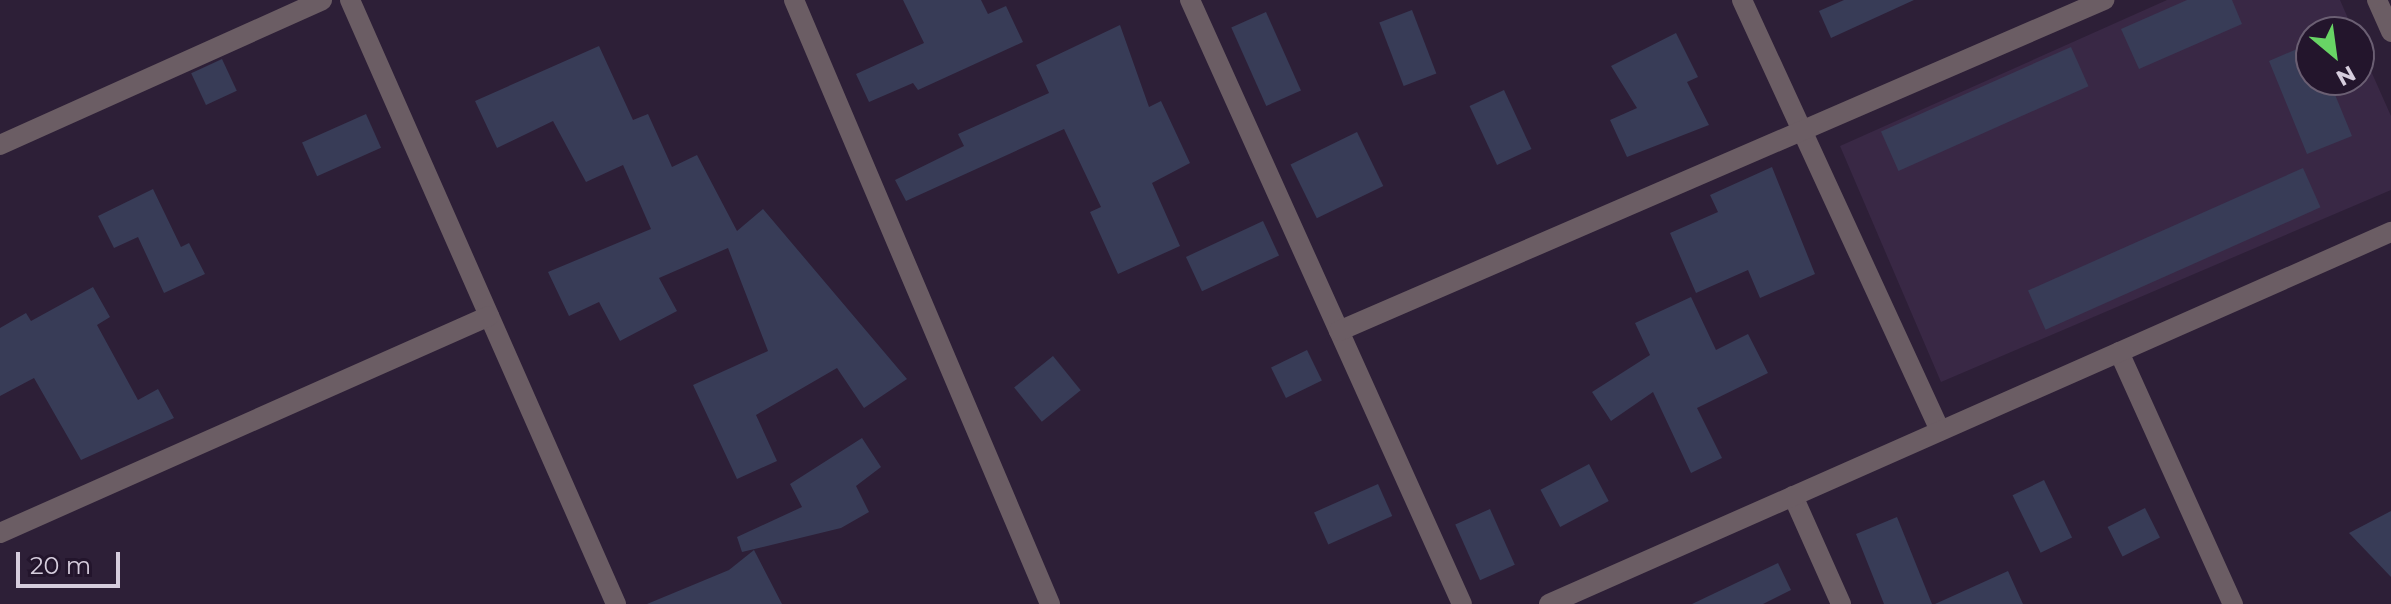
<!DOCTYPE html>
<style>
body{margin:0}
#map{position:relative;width:2391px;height:604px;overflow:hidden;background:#2d1f37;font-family:Montserrat,sans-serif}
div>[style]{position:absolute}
.built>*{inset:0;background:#392845}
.building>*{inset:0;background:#383c57;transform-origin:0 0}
.street>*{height:20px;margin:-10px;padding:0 10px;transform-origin:10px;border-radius:10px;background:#6b5d64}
span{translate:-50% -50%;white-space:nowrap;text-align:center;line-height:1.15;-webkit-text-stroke:6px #23152c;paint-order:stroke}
.north{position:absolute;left:2295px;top:16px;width:80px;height:80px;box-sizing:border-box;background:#23152c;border:2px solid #6b5f73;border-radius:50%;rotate:151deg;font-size:22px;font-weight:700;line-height:32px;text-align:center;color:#d6cddd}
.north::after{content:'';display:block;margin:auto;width:28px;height:36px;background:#68d465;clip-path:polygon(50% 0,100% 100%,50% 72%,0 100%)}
.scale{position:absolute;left:16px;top:552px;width:104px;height:36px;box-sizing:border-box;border:4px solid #d6cddd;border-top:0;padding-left:10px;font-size:24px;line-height:28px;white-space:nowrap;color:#d6cddd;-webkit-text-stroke:6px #23152c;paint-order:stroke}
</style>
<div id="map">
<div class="built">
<div style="clip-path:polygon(2167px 0,2340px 0,2354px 32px,2311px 32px,2311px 80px,2359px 80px,2359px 44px,2391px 116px,2391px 190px,1941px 382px,1840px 146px)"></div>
</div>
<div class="building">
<div style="clip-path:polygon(903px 0,981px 0,988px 14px,1006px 6px,1023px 42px,918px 90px,913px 83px,869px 102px,856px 74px,924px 43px)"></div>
<div style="clip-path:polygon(1844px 0,1914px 0,1831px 38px,1819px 11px)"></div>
<div style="clip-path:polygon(2187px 0,2232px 0,2242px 24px,2139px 69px,2121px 29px)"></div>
<div style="left:1412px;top:10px;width:68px;height:35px;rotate:69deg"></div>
<div style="left:1266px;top:12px;width:86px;height:38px;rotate:66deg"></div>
<div style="clip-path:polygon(1120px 25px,1149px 107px,1161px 101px,1190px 163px,1152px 183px,1180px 246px,1118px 274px,1090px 212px,1101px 207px,1064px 129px,906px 201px,895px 180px,964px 146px,958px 134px,1049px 93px,1036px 65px)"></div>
<div style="clip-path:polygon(1676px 33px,1698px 77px,1687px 82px,1709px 125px,1627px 157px,1610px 120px,1637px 108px,1611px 66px)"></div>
<div style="clip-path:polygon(2311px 43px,2311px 80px,2329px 80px,2352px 136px,2307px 154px,2269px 61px)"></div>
<div style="clip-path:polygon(599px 46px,633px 120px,648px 114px,672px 167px,697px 155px,737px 231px,763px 209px,907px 379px,864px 408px,837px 368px,756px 415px,777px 461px,737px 479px,693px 385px,768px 351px,728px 248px,659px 278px,677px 311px,620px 341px,599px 302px,569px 316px,548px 272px,651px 229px,623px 165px,586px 182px,553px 121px,497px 148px,475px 101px)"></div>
<div style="left:2071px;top:47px;width:43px;height:208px;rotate:66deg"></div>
<div style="left:222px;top:59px;width:35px;height:34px;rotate:65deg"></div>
<div style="left:1504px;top:90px;width:65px;height:38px;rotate:65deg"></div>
<div style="left:366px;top:114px;width:37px;height:70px;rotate:66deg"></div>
<div style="left:1357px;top:132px;width:60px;height:74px;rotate:64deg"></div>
<div style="clip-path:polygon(1772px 167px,1815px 274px,1760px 298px,1748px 270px,1696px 293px,1670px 233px,1718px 212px,1710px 195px)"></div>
<div style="left:2303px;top:168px;width:43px;height:301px;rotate:66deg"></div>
<div style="clip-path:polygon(153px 189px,181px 247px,189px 243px,205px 274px,164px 293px,138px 237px,114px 248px,98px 216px)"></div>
<div style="left:1263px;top:221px;width:38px;height:85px;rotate:65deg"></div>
<div style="clip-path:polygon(93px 287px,110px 317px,97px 325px,138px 400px,158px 389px,174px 418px,81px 460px,34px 378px,0 396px,0 328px,26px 313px,31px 321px)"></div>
<div style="clip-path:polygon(1691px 297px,1716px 350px,1748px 334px,1768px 373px,1697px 408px,1722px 458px,1691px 473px,1653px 392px,1611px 421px,1592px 392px,1650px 355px,1635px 323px)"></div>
<div style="left:1307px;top:350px;width:34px;height:40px;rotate:64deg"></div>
<div style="left:1053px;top:356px;width:44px;height:50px;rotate:51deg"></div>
<div style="clip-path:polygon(862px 438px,881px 467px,856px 486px,869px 512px,841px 528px,742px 552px,737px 537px,802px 507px,790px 484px)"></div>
<div style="left:1589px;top:464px;width:42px;height:55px;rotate:62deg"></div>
<div style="left:2044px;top:480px;width:64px;height:35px;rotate:64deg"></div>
<div style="left:1378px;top:484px;width:35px;height:70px;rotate:66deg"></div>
<div style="left:2145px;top:508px;width:33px;height:42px;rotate:63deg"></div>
<div style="left:1490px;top:509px;width:61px;height:38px;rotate:66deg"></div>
<div style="clip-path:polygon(2391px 511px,2391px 577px,2349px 533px)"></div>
<div style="clip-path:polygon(1897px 517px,1932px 604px,1884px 604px,1856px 534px)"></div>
<div style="clip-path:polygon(754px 550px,782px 604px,647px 604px,729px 570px)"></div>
<div style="clip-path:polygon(1778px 563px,1791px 590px,1763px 604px,1692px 604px)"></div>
<div style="clip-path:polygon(2008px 571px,2023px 604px,1935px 604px)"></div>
</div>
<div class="street">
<div style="left:350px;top:0;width:660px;rotate:66.23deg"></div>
<div style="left:794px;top:0;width:656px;rotate:67.03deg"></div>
<div style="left:1190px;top:0;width:662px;rotate:65.76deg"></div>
<div style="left:1742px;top:0;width:474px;rotate:65.3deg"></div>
<div style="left:2377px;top:0;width:35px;rotate:66deg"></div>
<div style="left:0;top:145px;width:353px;rotate:-24.2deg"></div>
<div style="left:1339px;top:331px;width:834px;rotate:-23.4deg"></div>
<div style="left:2119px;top:352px;width:277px;rotate:65.7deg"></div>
<div style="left:1793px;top:496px;width:118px;rotate:66deg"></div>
<div style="left:0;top:533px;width:535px;rotate:-23.93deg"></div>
<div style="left:1549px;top:604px;width:921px;rotate:-23.84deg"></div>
</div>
<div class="north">N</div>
<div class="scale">20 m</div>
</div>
